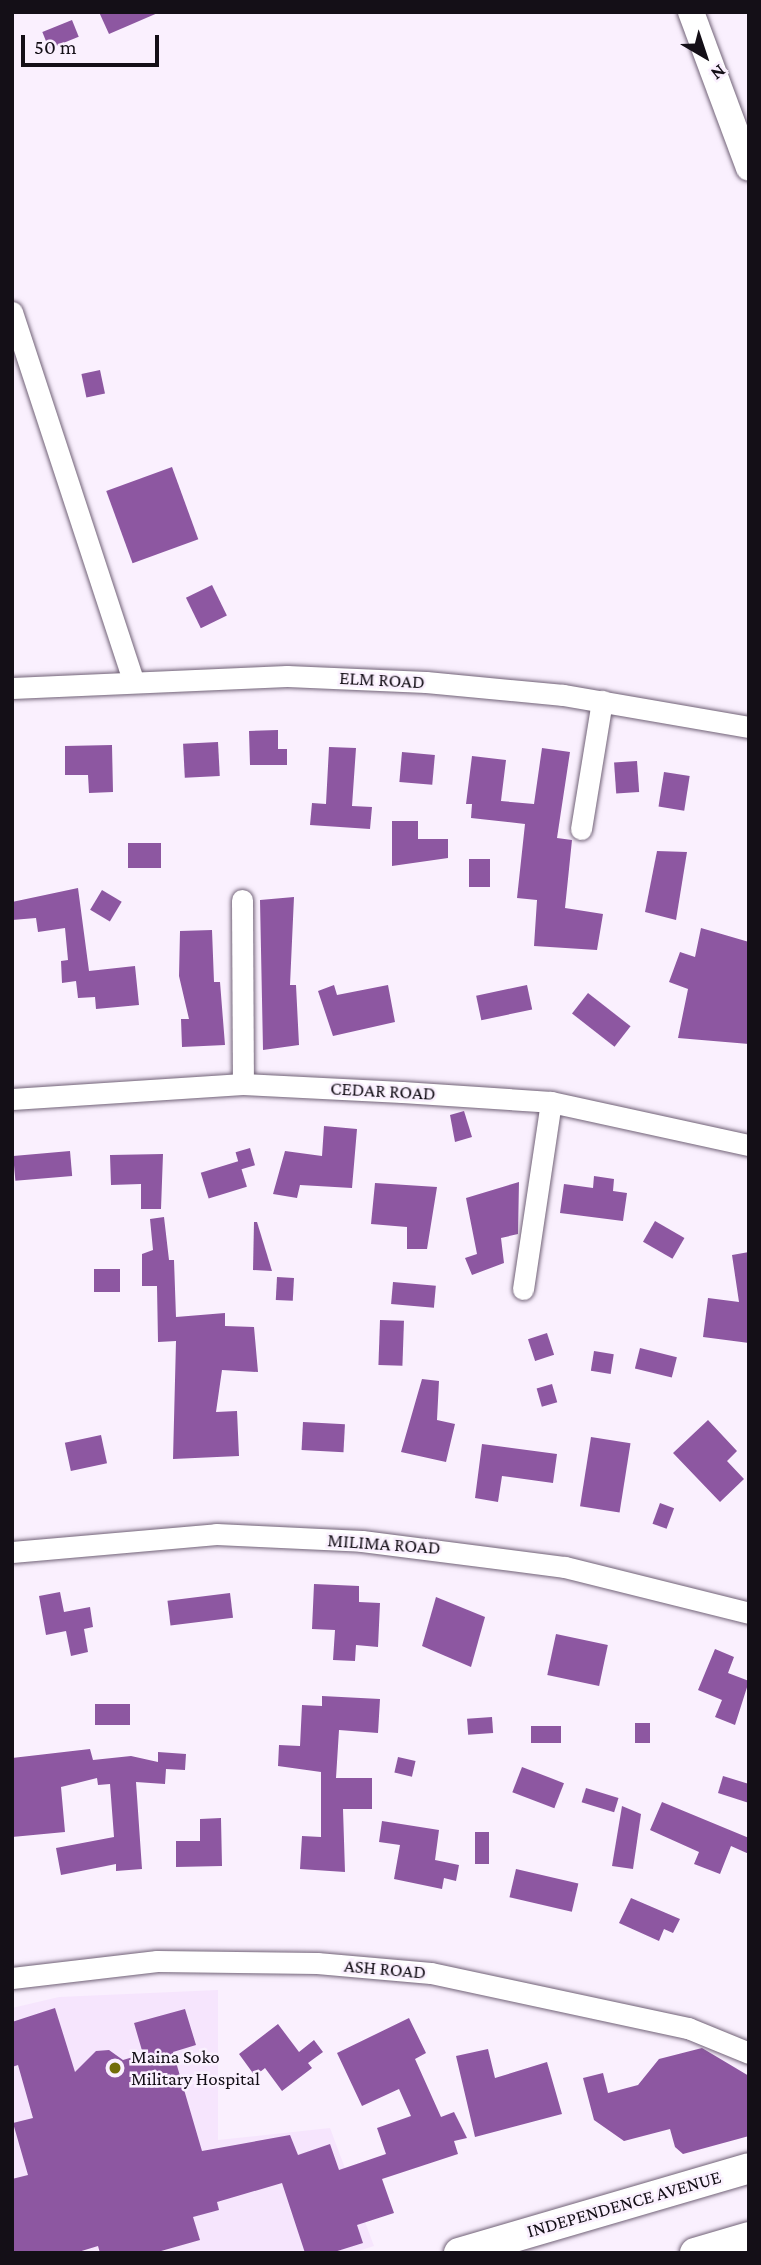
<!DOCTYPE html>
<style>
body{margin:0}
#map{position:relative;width:761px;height:2265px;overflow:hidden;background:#faf0fe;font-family:"Crimson Pro",serif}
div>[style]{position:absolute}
.built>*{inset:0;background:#f6e5fd}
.building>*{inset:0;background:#8d57a1;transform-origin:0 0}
.roads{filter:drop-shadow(0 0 2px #716277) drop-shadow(0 0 2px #716277)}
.minor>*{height:21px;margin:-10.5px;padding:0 10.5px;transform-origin:10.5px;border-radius:10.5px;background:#fff}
.tertiary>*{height:26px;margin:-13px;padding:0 13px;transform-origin:13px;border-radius:13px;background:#fff}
.secondary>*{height:30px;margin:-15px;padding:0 15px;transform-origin:15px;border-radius:15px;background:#fff}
.dots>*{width:19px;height:19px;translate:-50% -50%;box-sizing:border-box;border:4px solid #faf0fe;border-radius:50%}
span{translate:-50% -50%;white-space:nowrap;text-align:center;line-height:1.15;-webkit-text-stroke:5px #faf0fe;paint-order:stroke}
.street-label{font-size:19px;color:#140f17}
.poi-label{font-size:19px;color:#140f17}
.left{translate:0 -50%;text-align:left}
.frame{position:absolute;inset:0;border:14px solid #140f17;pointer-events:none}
.north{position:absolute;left:670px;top:21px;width:70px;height:70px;-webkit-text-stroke:5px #faf0fe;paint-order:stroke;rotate:141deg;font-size:19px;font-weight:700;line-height:28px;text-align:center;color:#140f17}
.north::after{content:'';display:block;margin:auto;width:24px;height:32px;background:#140f17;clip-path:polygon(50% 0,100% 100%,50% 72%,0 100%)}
.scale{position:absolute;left:21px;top:35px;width:138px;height:32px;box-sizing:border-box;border:4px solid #140f17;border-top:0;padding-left:9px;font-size:21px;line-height:24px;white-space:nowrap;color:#140f17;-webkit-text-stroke:5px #faf0fe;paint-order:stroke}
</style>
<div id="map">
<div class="built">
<div style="clip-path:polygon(218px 1990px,218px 2140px,330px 2128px,374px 2246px,352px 2253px,12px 2253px,12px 2008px,59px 1997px)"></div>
</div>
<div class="building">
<div style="clip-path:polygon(99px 12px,160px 12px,109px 34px)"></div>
<div style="left:72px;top:20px;width:18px;height:32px;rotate:68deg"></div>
<div style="left:100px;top:370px;width:24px;height:19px;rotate:78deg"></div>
<div style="left:172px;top:467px;width:77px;height:70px;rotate:70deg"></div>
<div style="left:212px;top:585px;width:34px;height:29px;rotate:64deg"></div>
<div style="clip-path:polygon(278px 730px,278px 749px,287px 749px,287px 765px,250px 765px,249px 731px)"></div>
<div style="left:218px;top:742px;width:34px;height:35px;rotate:87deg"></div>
<div style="clip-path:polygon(112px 745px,113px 792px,89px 793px,88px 775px,65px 775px,65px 746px)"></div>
<div style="clip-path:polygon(329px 747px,356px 748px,352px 806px,372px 807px,370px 829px,310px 825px,312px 803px,326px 804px)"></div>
<div style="clip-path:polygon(542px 748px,570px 752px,557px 838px,572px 840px,565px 908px,603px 914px,597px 950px,534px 946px,537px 900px,517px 898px,525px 824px,471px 818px,472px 804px,466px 804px,472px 756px,506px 760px,501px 801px,534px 804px)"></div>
<div style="left:402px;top:752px;width:33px;height:30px;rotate:5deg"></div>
<div style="left:637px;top:761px;width:31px;height:23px;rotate:86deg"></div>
<div style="left:664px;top:772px;width:26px;height:35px;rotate:9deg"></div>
<div style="clip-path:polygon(392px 821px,418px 821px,418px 839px,448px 839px,448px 858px,392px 866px)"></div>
<div style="left:161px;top:843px;width:25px;height:33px;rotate:90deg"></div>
<div style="clip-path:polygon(657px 851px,687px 852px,676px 920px,645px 912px)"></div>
<div style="left:469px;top:859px;width:21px;height:28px"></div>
<div style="clip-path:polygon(78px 888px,89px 971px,135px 966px,139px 1005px,96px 1009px,95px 997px,78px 998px,76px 981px,62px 983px,61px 961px,68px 960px,65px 928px,38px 932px,36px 918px,12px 920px,12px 902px)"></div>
<div style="left:102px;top:890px;width:23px;height:23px;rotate:31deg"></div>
<div style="clip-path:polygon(294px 897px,290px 985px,296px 985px,299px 1045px,263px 1050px,260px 900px)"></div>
<div style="clip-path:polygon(701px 928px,749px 942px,749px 1044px,678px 1038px,688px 989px,669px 982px,680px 952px,695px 957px)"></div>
<div style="clip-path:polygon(212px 930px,214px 982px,220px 982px,225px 1045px,182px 1047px,181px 1019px,189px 1019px,179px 976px,180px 931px)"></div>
<div style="clip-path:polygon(334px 985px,337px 995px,388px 985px,395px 1022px,333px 1036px,318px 991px)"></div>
<div style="left:527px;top:985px;width:25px;height:52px;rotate:78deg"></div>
<div style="left:588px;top:993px;width:54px;height:26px;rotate:38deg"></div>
<div style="clip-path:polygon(464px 1111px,472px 1137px,455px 1142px,450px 1115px)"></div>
<div style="clip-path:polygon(324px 1126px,357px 1129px,352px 1188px,300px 1185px,297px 1198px,273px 1194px,285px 1151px,322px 1156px)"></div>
<div style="left:250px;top:1148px;width:18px;height:15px;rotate:74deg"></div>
<div style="left:70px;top:1151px;width:25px;height:57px;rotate:85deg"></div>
<div style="clip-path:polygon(163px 1154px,161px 1209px,141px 1209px,141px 1184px,111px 1185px,110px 1155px)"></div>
<div style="left:239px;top:1161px;width:27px;height:40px;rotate:73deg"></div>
<div style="clip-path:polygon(594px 1176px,614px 1179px,613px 1191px,627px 1193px,623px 1221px,560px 1213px,564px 1184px,593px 1188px)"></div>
<div style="clip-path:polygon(519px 1182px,518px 1234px,501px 1238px,504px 1263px,472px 1275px,465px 1258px,477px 1254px,466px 1198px)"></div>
<div style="clip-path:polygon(375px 1183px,437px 1187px,427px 1249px,407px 1249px,407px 1227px,371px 1224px)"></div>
<div style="clip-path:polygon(164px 1217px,169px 1260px,174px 1260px,176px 1317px,225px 1313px,225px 1326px,254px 1327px,258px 1372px,222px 1370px,216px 1412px,237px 1411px,239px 1456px,173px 1459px,176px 1341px,158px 1342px,157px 1286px,142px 1286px,142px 1254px,153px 1250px,150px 1219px)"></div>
<div style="left:655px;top:1221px;width:34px;height:24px;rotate:30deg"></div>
<div style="clip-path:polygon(254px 1222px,257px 1222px,272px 1271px,253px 1270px)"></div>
<div style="clip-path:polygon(749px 1252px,749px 1343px,703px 1337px,708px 1298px,739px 1302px,732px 1255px)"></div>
<div style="left:120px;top:1269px;width:23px;height:26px;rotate:90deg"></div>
<div style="left:277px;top:1277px;width:17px;height:23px;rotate:3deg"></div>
<div style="left:393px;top:1282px;width:43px;height:22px;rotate:5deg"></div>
<div style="left:380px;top:1320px;width:24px;height:45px;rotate:2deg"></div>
<div style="left:547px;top:1333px;width:23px;height:20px;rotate:72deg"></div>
<div style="left:640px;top:1348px;width:38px;height:21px;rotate:14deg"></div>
<div style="left:594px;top:1351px;width:20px;height:20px;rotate:9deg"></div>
<div style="clip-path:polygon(422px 1379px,439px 1381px,437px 1420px,455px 1424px,446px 1462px,401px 1452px)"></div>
<div style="left:552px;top:1384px;width:19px;height:16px;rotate:74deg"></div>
<div style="clip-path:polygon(708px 1420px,737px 1451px,727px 1461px,744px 1479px,720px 1502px,673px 1453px)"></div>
<div style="left:303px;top:1422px;width:42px;height:28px;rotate:3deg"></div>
<div style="left:101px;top:1435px;width:29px;height:37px;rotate:78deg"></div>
<div style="left:591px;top:1437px;width:40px;height:70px;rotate:9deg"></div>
<div style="clip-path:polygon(482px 1444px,557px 1454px,553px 1483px,502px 1476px,498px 1502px,475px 1498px)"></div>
<div style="left:660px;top:1503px;width:15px;height:22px;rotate:20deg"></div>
<div style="clip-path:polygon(314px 1584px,359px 1586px,359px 1602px,380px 1603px,378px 1647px,356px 1645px,355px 1661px,333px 1660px,335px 1630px,312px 1629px)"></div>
<div style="clip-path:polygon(60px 1592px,64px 1612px,90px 1607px,93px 1627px,84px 1629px,88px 1652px,71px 1656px,66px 1631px,46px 1635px,39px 1596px)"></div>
<div style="left:230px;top:1593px;width:25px;height:63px;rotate:83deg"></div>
<div style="clip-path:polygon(436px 1597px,485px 1617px,471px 1667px,422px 1646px)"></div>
<div style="left:556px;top:1634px;width:53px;height:42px;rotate:12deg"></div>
<div style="clip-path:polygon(715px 1649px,734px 1657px,728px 1673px,749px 1681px,735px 1725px,715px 1717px,722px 1700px,698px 1690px)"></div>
<div style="clip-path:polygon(322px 1696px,380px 1699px,378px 1733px,339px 1730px,336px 1778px,372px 1778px,372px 1809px,343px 1809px,345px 1872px,300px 1869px,302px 1836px,321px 1837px,321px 1772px,278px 1766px,279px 1745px,300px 1746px,302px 1705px,322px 1706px)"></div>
<div style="left:130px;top:1704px;width:21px;height:35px;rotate:90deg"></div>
<div style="left:492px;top:1717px;width:16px;height:25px;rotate:86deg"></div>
<div style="left:635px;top:1723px;width:15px;height:20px"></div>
<div style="left:531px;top:1726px;width:30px;height:17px"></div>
<div style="clip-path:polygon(90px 1749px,93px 1760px,131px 1756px,158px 1762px,158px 1752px,186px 1754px,185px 1770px,166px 1769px,165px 1784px,136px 1782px,142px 1869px,116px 1871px,116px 1864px,61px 1875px,56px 1848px,114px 1837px,110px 1784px,98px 1785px,97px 1778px,61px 1787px,65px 1832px,12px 1837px,12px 1758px)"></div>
<div style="left:398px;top:1757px;width:18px;height:16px;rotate:13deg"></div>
<div style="left:522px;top:1767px;width:45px;height:27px;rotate:21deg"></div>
<div style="clip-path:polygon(723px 1776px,749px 1784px,749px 1803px,718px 1793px)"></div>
<div style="left:586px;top:1788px;width:34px;height:15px;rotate:17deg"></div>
<div style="clip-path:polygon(662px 1802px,749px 1838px,749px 1854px,731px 1846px,720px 1874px,694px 1864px,699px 1852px,650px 1830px)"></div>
<div style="clip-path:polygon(622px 1806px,641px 1814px,633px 1869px,612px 1866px)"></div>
<div style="clip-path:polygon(221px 1818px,222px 1866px,176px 1867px,176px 1841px,200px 1841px,200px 1819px)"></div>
<div style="clip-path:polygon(382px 1821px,439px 1830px,435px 1860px,459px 1865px,456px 1881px,444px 1878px,442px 1889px,394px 1879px,400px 1845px,379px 1842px)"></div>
<div style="left:475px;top:1832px;width:14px;height:32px"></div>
<div style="left:516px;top:1869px;width:64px;height:29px;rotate:13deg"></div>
<div style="clip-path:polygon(631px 1898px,680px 1919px,673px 1933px,664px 1929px,659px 1941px,619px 1923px)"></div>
<div style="clip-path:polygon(55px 2008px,75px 2072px,96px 2051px,109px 2050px,123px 2060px,143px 2054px,134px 2023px,185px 2009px,196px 2045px,173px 2052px,202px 2151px,290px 2135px,298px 2155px,330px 2144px,339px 2170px,386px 2154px,377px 2128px,411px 2116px,399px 2089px,362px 2106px,337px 2053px,409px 2018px,426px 2053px,415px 2059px,441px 2117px,454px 2112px,467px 2138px,454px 2141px,458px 2154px,382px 2179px,394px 2213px,357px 2225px,363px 2243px,331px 2253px,305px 2253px,282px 2183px,217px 2202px,219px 2210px,193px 2217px,200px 2240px,154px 2253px,100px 2253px,98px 2246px,75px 2253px,12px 2253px,12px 2179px,28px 2175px,13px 2123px,33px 2118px,18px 2065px,12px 2067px,12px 2022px)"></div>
<div style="clip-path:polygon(278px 2024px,299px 2052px,314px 2040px,323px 2052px,308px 2063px,312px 2068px,282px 2091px,265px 2068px,255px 2076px,239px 2054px)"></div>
<div style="clip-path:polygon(702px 2048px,749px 2076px,749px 2136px,683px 2154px,675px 2147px,670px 2129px,624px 2141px,594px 2120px,583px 2078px,603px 2073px,608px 2093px,638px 2085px,659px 2059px)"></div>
<div style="clip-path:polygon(488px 2049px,495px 2078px,547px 2062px,562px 2114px,475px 2137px,456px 2056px)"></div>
</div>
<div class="roads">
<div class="minor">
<div style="left:12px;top:312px;width:387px;rotate:71.8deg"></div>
<div style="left:12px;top:688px;width:275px;rotate:-2.5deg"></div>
<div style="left:287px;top:676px;width:139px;rotate:2.5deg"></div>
<div style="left:426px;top:682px;width:138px;rotate:5.4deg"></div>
<div style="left:563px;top:695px;width:189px;rotate:9.8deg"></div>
<div style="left:581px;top:829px;width:130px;rotate:-80.7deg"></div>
<div style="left:242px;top:900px;width:184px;rotate:89.7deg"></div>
<div style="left:12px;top:1099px;width:231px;rotate:-3.7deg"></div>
<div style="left:243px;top:1084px;width:159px;rotate:2.9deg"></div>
<div style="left:402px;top:1092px;width:149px;rotate:3.8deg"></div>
<div style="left:551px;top:1102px;width:203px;rotate:12.3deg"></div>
<div style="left:523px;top:1289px;width:189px;rotate:-81.5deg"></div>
<div style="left:12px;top:1552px;width:205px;rotate:-5deg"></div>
<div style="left:216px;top:1534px;width:146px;rotate:2.7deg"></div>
<div style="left:362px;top:1541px;width:205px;rotate:7.3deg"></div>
<div style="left:565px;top:1567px;width:190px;rotate:14deg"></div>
<div style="left:12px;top:1978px;width:146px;rotate:-6.7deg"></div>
<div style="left:157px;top:1961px;width:160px;rotate:0.7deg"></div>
<div style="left:317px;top:1963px;width:114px;rotate:5deg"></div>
<div style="left:431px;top:1973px;width:263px;rotate:12.1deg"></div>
<div style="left:688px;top:2028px;width:66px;rotate:22.3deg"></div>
</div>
<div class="tertiary">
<div style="left:691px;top:12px;width:166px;rotate:69.6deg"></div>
</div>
<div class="secondary">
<div style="left:459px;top:2253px;width:302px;rotate:-16.3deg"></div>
<div style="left:695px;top:2253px;width:56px;rotate:-16.5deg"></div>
</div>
</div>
<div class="dots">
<div style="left:115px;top:2068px;background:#726d0a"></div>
</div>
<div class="street-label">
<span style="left:382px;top:680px;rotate:3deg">ELM ROAD</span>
<span style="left:383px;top:1091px;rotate:3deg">CEDAR ROAD</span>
<span style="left:384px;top:1544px;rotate:4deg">MILIMA ROAD</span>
<span style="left:385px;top:1969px;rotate:5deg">ASH ROAD</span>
<span style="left:624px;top:2204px;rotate:-16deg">INDEPENDENCE AVENUE</span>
</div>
<div class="poi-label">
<span class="left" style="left:131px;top:2068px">Maina Soko<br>Military Hospital</span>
</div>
<div class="frame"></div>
<div class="north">N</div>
<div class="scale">50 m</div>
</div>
